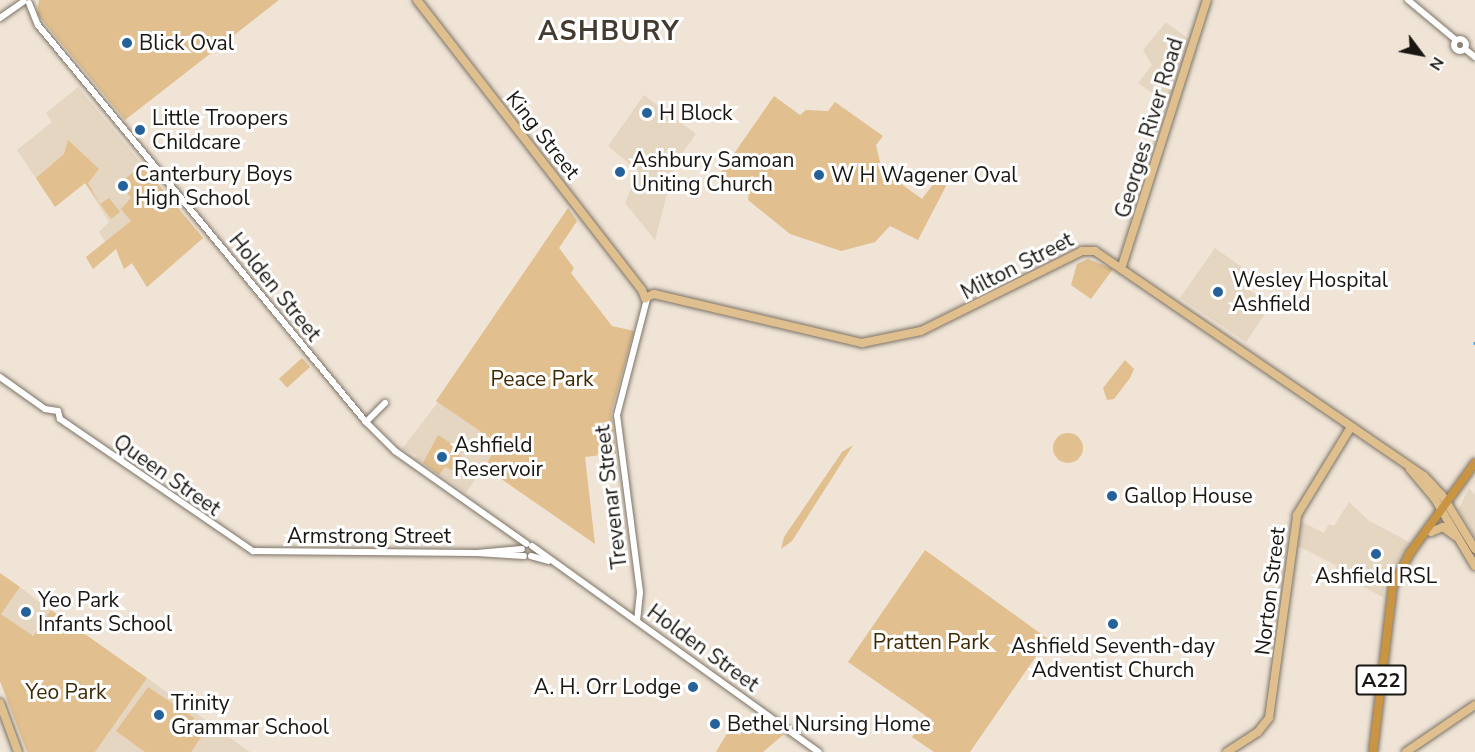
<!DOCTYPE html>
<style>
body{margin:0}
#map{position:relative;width:1475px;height:752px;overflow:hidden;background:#efe4d6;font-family:"Nunito Sans",sans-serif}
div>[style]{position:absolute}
.built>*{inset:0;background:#e5d6c2;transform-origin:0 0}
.green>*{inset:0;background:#e1bf8f;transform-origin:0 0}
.round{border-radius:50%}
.stream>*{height:1.5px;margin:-0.75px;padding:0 0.75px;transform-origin:0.75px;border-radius:0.75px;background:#539adc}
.roads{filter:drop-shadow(0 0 2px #7c7366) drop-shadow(0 0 2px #7c7366)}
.minor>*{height:6px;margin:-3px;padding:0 3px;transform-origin:3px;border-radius:3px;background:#fff}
.minor>.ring{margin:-3px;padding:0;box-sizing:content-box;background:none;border:6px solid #fff;border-radius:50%}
.major>*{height:8px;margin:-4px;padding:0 4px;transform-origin:4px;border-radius:4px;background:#dfbf8e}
.highway>*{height:8px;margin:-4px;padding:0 4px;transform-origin:4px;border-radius:4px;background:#ca9542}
.dots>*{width:16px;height:16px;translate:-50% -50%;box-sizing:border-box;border:3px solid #fff;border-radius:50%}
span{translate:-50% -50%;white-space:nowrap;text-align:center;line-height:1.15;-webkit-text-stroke:6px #fff;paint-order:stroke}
.shield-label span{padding:2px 4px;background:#fff;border:2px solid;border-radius:4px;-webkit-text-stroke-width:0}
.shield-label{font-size:20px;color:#1a1611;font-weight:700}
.poi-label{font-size:21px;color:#1a1611}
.left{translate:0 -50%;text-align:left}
.right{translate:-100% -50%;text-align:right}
.street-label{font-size:21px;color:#1a1611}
.park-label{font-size:21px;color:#3f2902}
.district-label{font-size:27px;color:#433b30;font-weight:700;letter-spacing:1.5px}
.north{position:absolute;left:1391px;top:24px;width:60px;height:60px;-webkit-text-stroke:4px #fff;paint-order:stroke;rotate:122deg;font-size:16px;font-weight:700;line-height:24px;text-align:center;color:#1a1611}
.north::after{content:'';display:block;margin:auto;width:21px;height:27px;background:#1a1611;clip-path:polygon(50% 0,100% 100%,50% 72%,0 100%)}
</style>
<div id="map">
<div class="built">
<div style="clip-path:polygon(1166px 22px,1191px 41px,1171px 106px,1138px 83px,1152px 65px,1143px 50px)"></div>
<div style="clip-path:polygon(78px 87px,203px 238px,147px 287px,132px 263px,124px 269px,116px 249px,93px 269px,86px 257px,105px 242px,99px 232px,109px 222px,85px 183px,55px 207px,17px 150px,52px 122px,46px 113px)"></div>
<div style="clip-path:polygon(644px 95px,696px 134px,675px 163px,655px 240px,625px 203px,638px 171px,608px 146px)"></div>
<div style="clip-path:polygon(1215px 248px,1253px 275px,1245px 287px,1271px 305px,1246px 342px,1180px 298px)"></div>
<div style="clip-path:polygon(438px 402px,500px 444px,466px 493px,415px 458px,417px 455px,402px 449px)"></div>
<div style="clip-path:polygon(1469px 488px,1475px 495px,1475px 537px,1458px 510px)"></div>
<div style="clip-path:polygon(1349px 502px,1368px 520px,1411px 543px,1385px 578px,1383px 597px,1334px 572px,1337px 566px,1298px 546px,1302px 522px,1324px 533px,1329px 524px,1334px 526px)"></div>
<div style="left:20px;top:587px;width:39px;height:33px;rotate:37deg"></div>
<div style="clip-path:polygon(147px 678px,250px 752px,95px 752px)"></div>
</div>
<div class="green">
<div style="clip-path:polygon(39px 0,279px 0,125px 120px,37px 14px)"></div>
<div style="clip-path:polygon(774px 96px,800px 115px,806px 110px,828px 111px,835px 102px,883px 136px,876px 145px,882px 170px,922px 199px,937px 179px,946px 186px,918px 240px,890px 226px,875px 242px,841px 251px,790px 234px,748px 200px,749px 190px,715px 181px)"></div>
<div style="clip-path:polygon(68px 140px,99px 169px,88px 183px,100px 204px,109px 198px,120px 212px,111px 219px,85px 183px,55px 207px,36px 178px,64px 154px)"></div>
<div style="clip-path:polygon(142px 165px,203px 238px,147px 287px,132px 263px,124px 269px,116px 249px,93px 269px,86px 257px,131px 221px,121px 209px,131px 198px,120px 183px)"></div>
<div style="clip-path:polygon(568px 208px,577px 221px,559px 248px,574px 268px,571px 273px,612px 326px,634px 331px,611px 413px,616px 453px,585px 457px,595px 544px,484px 467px,499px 444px,436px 401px)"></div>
<div style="clip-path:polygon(1088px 259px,1113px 269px,1091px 299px,1071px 285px,1077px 264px)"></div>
<div style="left:302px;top:358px;width:12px;height:31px;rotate:48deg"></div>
<div style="clip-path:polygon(1125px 360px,1134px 369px,1130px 378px,1114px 399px,1107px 400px,1103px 388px)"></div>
<div class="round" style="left:1053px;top:433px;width:30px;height:30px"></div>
<div style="clip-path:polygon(438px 435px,457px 447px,462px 460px,452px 470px,445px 467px,439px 475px,423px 463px)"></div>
<div style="clip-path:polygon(853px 445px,792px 541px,781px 549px,784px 537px,842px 452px)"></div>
<div style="clip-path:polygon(925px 550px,1048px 639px,970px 752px,934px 752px,912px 737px,926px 716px,848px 662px)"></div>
<div style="clip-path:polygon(0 573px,20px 587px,1px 614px,33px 636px,51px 610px,147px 678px,95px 752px,27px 752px,0 681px)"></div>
<div style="clip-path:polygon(148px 687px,208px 727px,191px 752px,145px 752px,116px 731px)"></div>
<div style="clip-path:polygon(753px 714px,783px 735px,763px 752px,716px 752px,729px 730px,740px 735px)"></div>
</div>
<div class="stream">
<div style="left:1475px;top:343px;width:1px;rotate:90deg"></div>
</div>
<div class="roads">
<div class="minor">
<div style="left:1408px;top:0;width:62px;rotate:39.8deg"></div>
<div style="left:29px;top:3px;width:24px;rotate:68deg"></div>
<div style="left:38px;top:25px;width:515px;rotate:50.44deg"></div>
<div style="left:366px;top:422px;width:41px;rotate:45deg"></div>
<div style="left:395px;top:451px;width:161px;rotate:35.2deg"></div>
<div style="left:0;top:18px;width:29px;rotate:-35deg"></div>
<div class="ring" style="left:1454px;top:39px;width:6px;height:6px"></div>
<div style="left:1465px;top:49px;width:13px;rotate:39deg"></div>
<div style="left:0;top:377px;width:55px;rotate:35.4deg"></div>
<div style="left:45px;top:409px;width:13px;rotate:9deg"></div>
<div style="left:58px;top:411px;width:8px;rotate:76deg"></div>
<div style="left:60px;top:419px;width:234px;rotate:34.4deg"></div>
<div style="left:253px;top:551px;width:224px;rotate:0.5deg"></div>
<div style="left:477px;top:553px;width:45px;rotate:-5.1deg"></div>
<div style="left:366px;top:422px;width:27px;rotate:-45deg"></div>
<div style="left:532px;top:546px;width:353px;rotate:35.7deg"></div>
<div style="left:477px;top:553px;width:47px;rotate:3.7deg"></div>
<div style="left:531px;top:556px;width:18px;rotate:16deg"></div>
<div style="left:637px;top:621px;width:29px;rotate:-84deg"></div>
<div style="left:640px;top:592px;width:178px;rotate:-97.4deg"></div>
<div style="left:617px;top:415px;width:120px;rotate:-75.5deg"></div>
</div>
<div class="major">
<div style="left:417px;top:0;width:367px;rotate:52.2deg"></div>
<div style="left:1122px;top:266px;width:279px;rotate:-72.3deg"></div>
<div style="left:642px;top:290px;width:9px;rotate:69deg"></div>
<div style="left:645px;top:298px;width:10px;rotate:-24deg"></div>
<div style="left:654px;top:294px;width:214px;rotate:13.3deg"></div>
<div style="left:862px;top:343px;width:60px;rotate:-11.5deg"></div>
<div style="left:921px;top:331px;width:180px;rotate:-26.4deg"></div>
<div style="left:1082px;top:251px;width:13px"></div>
<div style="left:1095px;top:251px;width:399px;rotate:34.4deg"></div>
<div style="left:1424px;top:476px;width:26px;rotate:47deg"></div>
<div style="left:1442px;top:495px;width:63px;rotate:58.6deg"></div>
<div style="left:1410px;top:469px;width:39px;rotate:50deg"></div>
<div style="left:1435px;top:499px;width:78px;rotate:59.2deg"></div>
<div style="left:1431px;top:532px;width:13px;rotate:-23deg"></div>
<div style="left:1443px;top:527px;width:15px;rotate:37deg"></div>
<div style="left:0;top:703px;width:52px;rotate:69.8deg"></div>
<div style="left:1227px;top:752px;width:37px;rotate:-33deg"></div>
<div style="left:1258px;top:732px;width:18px;rotate:-52deg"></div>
<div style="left:1269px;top:718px;width:205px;rotate:-82.1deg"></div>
<div style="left:1297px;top:515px;width:103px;rotate:-58.5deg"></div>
<div style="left:1406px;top:752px;width:83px;rotate:-34.3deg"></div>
</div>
<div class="highway">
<div style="left:1373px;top:752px;width:168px;rotate:-83.2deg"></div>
<div style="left:1393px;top:585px;width:36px;rotate:-62deg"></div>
<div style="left:1410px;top:553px;width:111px;rotate:-54.2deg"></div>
</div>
</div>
<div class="dots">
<div style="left:127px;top:43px;background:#256299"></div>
<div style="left:647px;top:113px;background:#256299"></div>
<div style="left:140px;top:130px;background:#256299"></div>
<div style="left:620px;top:172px;background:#256299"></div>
<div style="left:819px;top:175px;background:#256299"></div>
<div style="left:123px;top:186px;background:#256299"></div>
<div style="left:1218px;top:292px;background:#256299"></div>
<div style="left:442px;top:457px;background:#256299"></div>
<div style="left:1112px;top:496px;background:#256299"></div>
<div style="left:1376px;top:554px;background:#256299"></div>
<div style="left:26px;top:612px;background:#256299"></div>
<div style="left:1113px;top:624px;background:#256299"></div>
<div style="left:693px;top:687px;background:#256299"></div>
<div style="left:159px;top:715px;background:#256299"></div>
<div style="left:715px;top:724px;background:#256299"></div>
</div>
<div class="shield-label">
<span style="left:1381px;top:680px">A22</span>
</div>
<div class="poi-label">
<span class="left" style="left:139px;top:43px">Blick Oval</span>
<span class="left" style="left:659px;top:113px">H Block</span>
<span class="left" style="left:152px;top:130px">Little Troopers<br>Childcare</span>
<span class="left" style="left:632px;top:172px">Ashbury Samoan<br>Uniting Church</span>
<span class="left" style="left:135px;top:186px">Canterbury Boys<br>High School</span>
<span class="left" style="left:831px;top:175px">W H Wagener Oval</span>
<span class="left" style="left:1232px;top:292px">Wesley Hospital<br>Ashfield</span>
<span class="left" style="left:454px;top:457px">Ashfield<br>Reservoir</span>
<span class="left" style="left:1124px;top:496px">Gallop House</span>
<span style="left:1376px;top:576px">Ashfield RSL</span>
<span class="left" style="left:38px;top:612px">Yeo Park<br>Infants School</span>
<span style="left:1113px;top:658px">Ashfield Seventh-day<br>Adventist Church</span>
<span class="right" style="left:681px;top:687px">A. H. Orr Lodge</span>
<span class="left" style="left:171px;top:715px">Trinity<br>Grammar School</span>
<span class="left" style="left:727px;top:724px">Bethel Nursing Home</span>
</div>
<div class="street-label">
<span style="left:1149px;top:128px;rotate:-73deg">Georges River Road</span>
<span style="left:543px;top:135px;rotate:52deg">King Street</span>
<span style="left:1017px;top:266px;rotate:-27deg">Milton Street</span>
<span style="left:275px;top:287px;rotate:51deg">Holden Street</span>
<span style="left:167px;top:475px;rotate:35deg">Queen Street</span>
<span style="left:611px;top:497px;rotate:-97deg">Trevenar Street</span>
<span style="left:369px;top:536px">Armstrong Street</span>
<span style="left:1270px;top:591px;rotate:-83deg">Norton Street</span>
<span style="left:703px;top:648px;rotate:36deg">Holden Street</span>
</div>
<div class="park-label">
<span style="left:542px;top:379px">Peace Park</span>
<span style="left:931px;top:642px">Pratten Park</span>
<span style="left:66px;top:692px">Yeo Park</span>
</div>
<div class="district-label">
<span style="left:609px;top:32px">ASHBURY</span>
</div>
<div class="north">N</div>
</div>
